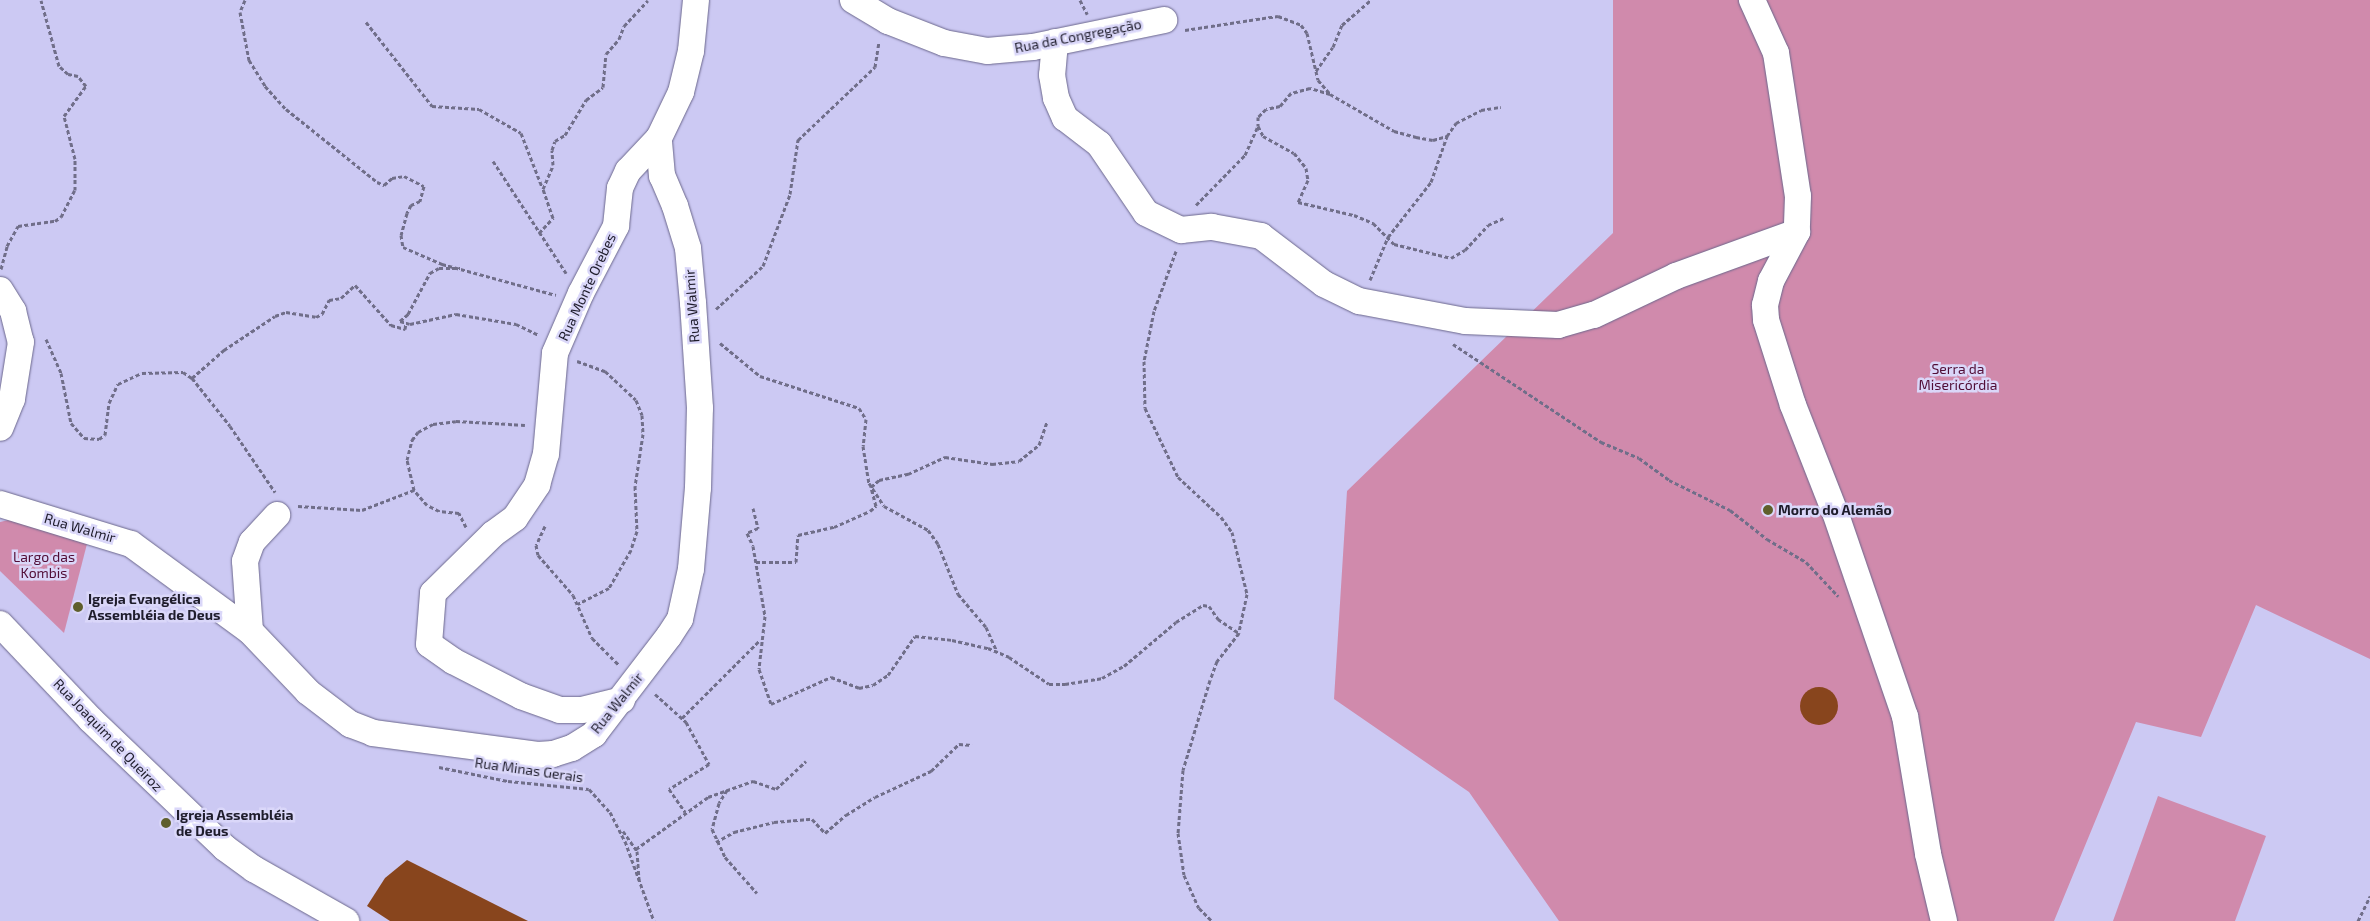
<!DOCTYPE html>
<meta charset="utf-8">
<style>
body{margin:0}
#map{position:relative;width:2370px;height:921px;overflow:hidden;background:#ccc9f3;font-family:"Exo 2",sans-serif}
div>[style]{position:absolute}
.green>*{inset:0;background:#d08aac}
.building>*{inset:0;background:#88451d}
.round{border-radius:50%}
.path>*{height:3px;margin-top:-1.5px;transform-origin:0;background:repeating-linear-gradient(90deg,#706e89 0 4px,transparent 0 6.5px)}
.roads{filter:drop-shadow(0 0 1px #6b678c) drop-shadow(0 0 1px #6b678c)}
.minor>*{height:26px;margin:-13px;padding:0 13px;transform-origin:13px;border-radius:13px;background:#fff}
.dots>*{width:14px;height:14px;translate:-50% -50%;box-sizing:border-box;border:2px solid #dad7f9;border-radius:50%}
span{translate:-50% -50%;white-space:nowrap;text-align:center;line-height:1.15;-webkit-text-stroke:5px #dad7f9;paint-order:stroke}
.street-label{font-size:14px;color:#1f1d2c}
.park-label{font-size:14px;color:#510d36}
.poi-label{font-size:14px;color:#1f1d2c;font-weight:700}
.left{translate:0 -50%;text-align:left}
</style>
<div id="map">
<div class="green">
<div style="clip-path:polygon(1613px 0,2370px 0,2370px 659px,2256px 605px,2201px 737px,2136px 722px,2054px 921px,1559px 921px,1469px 792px,1334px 699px,1347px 491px,1613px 233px)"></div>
<div style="clip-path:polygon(13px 519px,88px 540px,64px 633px,0 571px,0 522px)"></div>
<div style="clip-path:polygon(2158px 796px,2266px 836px,2235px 921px,2113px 921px)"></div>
</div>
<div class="building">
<div class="round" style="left:1800px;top:687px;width:38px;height:38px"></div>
<div style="clip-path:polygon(407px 860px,528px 921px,390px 921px,367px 906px,385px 878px)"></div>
</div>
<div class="path">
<div style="left:245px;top:0;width:13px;rotate:113deg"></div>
<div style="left:240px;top:12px;width:49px;rotate:79.4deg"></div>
<div style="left:249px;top:60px;width:31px;rotate:58deg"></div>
<div style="left:265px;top:86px;width:31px;rotate:48deg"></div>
<div style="left:286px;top:109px;width:117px;rotate:38.7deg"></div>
<div style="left:377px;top:182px;width:8px;rotate:23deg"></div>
<div style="left:384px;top:185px;width:11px;rotate:-41deg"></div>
<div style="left:392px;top:178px;width:12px;rotate:-9deg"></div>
<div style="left:404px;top:176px;width:22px;rotate:27deg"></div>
<div style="left:424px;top:186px;width:16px;rotate:105deg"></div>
<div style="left:420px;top:201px;width:10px;rotate:156deg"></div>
<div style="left:411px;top:205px;width:9px;rotate:117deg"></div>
<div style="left:407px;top:213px;width:23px;rotate:105deg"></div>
<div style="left:401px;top:235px;width:12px;rotate:81deg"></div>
<div style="left:403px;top:247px;width:43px;rotate:23.6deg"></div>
<div style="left:442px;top:264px;width:118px;rotate:15.2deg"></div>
<div style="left:1080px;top:0;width:16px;rotate:63deg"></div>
<div style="left:366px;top:22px;width:107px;rotate:51.8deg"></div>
<div style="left:432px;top:106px;width:47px;rotate:3.7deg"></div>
<div style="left:479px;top:109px;width:48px;rotate:29.7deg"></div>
<div style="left:521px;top:133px;width:58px;rotate:68.7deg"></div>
<div style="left:1185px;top:30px;width:94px;rotate:-8.6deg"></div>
<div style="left:1278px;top:16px;width:25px;rotate:21deg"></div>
<div style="left:1301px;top:25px;width:10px;rotate:53deg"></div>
<div style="left:1307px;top:33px;width:48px;rotate:76.8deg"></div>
<div style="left:1318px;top:80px;width:18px;rotate:49deg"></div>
<div style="left:1330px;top:94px;width:74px;rotate:30deg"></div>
<div style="left:1394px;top:131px;width:23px;rotate:15deg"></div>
<div style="left:1416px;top:137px;width:17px;rotate:10deg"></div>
<div style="left:1433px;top:140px;width:15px;rotate:-16deg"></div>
<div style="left:1447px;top:136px;width:16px;rotate:-55deg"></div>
<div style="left:1456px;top:123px;width:28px;rotate:-27deg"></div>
<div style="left:1481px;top:110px;width:20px;rotate:-9deg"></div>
<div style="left:1316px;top:71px;width:29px;rotate:-55deg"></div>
<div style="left:1333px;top:47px;width:24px;rotate:-68deg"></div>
<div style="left:1342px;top:25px;width:38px;rotate:-41deg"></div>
<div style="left:1330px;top:94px;width:21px;rotate:-163deg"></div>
<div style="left:1310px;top:88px;width:20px;rotate:165deg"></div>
<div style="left:1291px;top:93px;width:17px;rotate:130deg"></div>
<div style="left:1280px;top:106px;width:14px;rotate:168deg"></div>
<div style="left:1266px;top:109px;width:11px;rotate:135deg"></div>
<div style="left:1258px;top:117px;width:9px;rotate:90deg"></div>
<div style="left:1258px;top:126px;width:11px;rotate:63deg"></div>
<div style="left:1263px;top:136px;width:35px;rotate:29deg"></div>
<div style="left:1294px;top:153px;width:19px;rotate:51deg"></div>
<div style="left:1306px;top:168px;width:12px;rotate:81deg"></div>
<div style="left:1308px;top:180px;width:24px;rotate:114deg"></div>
<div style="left:1298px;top:202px;width:57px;rotate:13.1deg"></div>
<div style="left:1354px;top:215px;width:21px;rotate:23deg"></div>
<div style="left:1373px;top:223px;width:30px;rotate:45deg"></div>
<div style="left:1394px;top:244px;width:59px;rotate:13.8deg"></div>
<div style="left:1451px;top:258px;width:16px;rotate:-30deg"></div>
<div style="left:1465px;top:250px;width:34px;rotate:-47deg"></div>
<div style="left:1488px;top:225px;width:17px;rotate:-24deg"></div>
<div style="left:493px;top:161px;width:134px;rotate:56.9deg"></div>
<div style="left:1196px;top:205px;width:70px;rotate:-45.6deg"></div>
<div style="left:1245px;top:155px;width:32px;rotate:-66deg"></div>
<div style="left:539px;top:233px;width:21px;rotate:-47deg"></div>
<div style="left:553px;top:218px;width:31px;rotate:-109deg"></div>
<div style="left:543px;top:189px;width:26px;rotate:-67deg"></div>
<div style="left:553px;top:165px;width:15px;rotate:-94deg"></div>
<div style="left:552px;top:150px;width:9px;rotate:-72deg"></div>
<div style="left:555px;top:141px;width:12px;rotate:-31deg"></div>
<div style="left:565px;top:135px;width:41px;rotate:-59deg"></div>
<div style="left:586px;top:100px;width:21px;rotate:-37deg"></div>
<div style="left:603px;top:87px;width:33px;rotate:-85deg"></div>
<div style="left:606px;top:54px;width:20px;rotate:-49deg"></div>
<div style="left:619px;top:39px;width:14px;rotate:-69deg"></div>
<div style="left:624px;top:26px;width:35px;rotate:-47deg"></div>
<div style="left:1176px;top:251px;width:64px;rotate:110.1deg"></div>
<div style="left:1154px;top:311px;width:51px;rotate:101.3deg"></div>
<div style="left:1144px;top:361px;width:47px;rotate:88.8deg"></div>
<div style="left:1145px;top:408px;width:76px;rotate:64.4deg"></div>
<div style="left:1178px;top:477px;width:59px;rotate:42.9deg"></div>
<div style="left:1221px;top:517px;width:19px;rotate:54deg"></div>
<div style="left:1232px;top:532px;width:64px;rotate:76.4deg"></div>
<div style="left:1247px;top:594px;width:40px;rotate:102deg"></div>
<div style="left:1239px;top:633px;width:36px;rotate:128deg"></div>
<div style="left:1217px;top:661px;width:20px;rotate:110deg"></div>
<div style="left:1210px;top:680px;width:94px;rotate:106.7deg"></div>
<div style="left:1183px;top:770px;width:63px;rotate:94.5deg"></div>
<div style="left:1178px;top:833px;width:42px;rotate:81.9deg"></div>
<div style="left:1184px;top:875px;width:36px;rotate:66deg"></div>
<div style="left:1199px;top:908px;width:18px;rotate:45deg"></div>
<div style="left:1px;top:269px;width:24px;rotate:-75deg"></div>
<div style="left:7px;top:246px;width:23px;rotate:-61deg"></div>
<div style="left:18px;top:226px;width:37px;rotate:-8deg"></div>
<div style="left:55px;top:221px;width:7px;rotate:-34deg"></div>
<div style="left:61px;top:217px;width:30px;rotate:-63deg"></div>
<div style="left:75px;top:190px;width:31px;rotate:-90deg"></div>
<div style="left:75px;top:159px;width:44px;rotate:-104.3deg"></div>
<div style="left:64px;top:116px;width:37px;rotate:-54deg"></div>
<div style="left:86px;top:86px;width:13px;rotate:-129deg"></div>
<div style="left:78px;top:76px;width:10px;rotate:-169deg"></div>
<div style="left:68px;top:74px;width:12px;rotate:-138deg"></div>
<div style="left:59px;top:66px;width:68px;rotate:-105.3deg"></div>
<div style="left:1370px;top:280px;width:47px;rotate:-67.3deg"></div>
<div style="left:1388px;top:237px;width:70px;rotate:-52deg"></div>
<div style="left:1431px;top:182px;width:49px;rotate:-70.8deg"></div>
<div style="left:716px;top:309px;width:64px;rotate:-42.5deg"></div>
<div style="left:763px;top:266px;width:77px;rotate:-69.4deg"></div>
<div style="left:790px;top:194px;width:55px;rotate:-81.6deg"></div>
<div style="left:798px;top:140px;width:106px;rotate:-43.5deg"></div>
<div style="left:875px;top:67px;width:25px;rotate:-81deg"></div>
<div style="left:400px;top:321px;width:10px;rotate:17deg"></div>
<div style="left:410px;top:324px;width:47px;rotate:-12.3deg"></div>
<div style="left:456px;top:314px;width:61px;rotate:9.5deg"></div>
<div style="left:516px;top:324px;width:25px;rotate:26deg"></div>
<div style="left:400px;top:321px;width:11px;rotate:-41deg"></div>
<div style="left:408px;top:314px;width:47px;rotate:-61.8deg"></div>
<div style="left:430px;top:273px;width:10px;rotate:-29deg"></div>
<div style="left:439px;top:268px;width:21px"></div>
<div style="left:46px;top:339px;width:37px;rotate:66deg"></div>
<div style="left:61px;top:373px;width:51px;rotate:78.7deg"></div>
<div style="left:71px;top:423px;width:20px;rotate:49deg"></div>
<div style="left:84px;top:438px;width:15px;rotate:4deg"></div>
<div style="left:99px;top:439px;width:7px;rotate:-34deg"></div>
<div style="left:105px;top:435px;width:32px;rotate:-83deg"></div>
<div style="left:109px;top:403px;width:21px;rotate:-65deg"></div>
<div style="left:118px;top:384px;width:26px;rotate:-25deg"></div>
<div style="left:142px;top:373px;width:41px;rotate:-1.4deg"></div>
<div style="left:183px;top:372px;width:11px;rotate:34deg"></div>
<div style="left:192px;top:378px;width:61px;rotate:51.6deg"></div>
<div style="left:230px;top:426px;width:80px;rotate:55.7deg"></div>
<div style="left:720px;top:343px;width:52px;rotate:39.5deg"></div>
<div style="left:760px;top:376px;width:104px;rotate:17.9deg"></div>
<div style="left:859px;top:408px;width:13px;rotate:58deg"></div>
<div style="left:866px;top:419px;width:27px;rotate:96deg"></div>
<div style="left:863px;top:446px;width:37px;rotate:81deg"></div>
<div style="left:869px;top:483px;width:27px;rotate:57deg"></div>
<div style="left:884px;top:506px;width:50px;rotate:28.6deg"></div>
<div style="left:928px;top:530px;width:17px;rotate:54deg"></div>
<div style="left:938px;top:544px;width:54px;rotate:68.2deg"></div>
<div style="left:958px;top:594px;width:43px;rotate:49.7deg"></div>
<div style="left:986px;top:627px;width:27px;rotate:66deg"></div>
<div style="left:1453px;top:344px;width:178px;rotate:33.5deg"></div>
<div style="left:1601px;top:442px;width:41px;rotate:22.8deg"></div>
<div style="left:1639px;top:458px;width:37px;rotate:36deg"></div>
<div style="left:1669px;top:480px;width:68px;rotate:26.2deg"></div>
<div style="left:1730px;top:510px;width:47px;rotate:38.1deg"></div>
<div style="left:1767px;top:539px;width:45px;rotate:30.5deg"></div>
<div style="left:1806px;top:562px;width:47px;rotate:46.7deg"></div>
<div style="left:577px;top:361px;width:30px;rotate:20deg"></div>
<div style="left:605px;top:371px;width:42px;rotate:43.1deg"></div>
<div style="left:636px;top:400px;width:16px;rotate:68deg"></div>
<div style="left:642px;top:415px;width:19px;rotate:87deg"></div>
<div style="left:643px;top:434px;width:53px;rotate:98.7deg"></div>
<div style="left:635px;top:486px;width:45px;rotate:87.5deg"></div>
<div style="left:637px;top:531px;width:20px;rotate:108deg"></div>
<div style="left:631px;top:550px;width:44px;rotate:120.1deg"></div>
<div style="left:609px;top:588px;width:35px;rotate:153deg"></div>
<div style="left:192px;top:378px;width:43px;rotate:-41.2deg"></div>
<div style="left:224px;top:350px;width:61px;rotate:-33.7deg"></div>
<div style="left:275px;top:316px;width:12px;rotate:-20deg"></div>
<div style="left:286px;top:312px;width:30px;rotate:9deg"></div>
<div style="left:316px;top:317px;width:7px;rotate:-27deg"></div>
<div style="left:322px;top:314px;width:16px;rotate:-63deg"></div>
<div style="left:329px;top:300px;width:12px;rotate:-9deg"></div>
<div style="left:341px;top:298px;width:19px;rotate:-43deg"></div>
<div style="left:355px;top:285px;width:54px;rotate:48deg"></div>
<div style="left:391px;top:325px;width:15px;rotate:16deg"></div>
<div style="left:405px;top:329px;width:6px;rotate:-81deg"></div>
<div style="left:298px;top:506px;width:64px;rotate:3.6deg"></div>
<div style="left:362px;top:510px;width:56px;rotate:-21deg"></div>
<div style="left:753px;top:508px;width:21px;rotate:76deg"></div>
<div style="left:758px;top:528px;width:12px;rotate:156deg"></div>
<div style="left:747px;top:533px;width:14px;rotate:65deg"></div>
<div style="left:753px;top:546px;width:71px;rotate:80.3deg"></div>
<div style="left:765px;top:616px;width:53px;rotate:96.5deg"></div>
<div style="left:759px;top:669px;width:37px;rotate:71deg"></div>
<div style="left:771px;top:704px;width:66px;rotate:-24.2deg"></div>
<div style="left:831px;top:677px;width:30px;rotate:21deg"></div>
<div style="left:859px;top:688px;width:14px;rotate:-12deg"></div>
<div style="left:873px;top:685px;width:18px;rotate:-34deg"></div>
<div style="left:888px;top:675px;width:47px;rotate:-55.3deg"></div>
<div style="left:915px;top:636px;width:37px;rotate:6deg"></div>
<div style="left:952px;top:640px;width:37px;rotate:13deg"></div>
<div style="left:988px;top:648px;width:23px;rotate:23deg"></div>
<div style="left:1009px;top:657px;width:48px;rotate:34deg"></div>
<div style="left:1049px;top:684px;width:16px"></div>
<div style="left:1065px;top:684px;width:37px;rotate:-9deg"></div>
<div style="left:1102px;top:678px;width:25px;rotate:-29deg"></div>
<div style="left:1124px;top:666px;width:68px;rotate:-40.2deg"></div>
<div style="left:1176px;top:622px;width:32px;rotate:-32deg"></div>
<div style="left:1203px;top:605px;width:6px;rotate:9deg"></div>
<div style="left:1209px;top:606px;width:16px;rotate:55deg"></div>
<div style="left:1218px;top:619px;width:25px;rotate:34deg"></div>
<div style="left:545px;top:526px;width:21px;rotate:115deg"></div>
<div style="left:536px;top:545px;width:10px;rotate:79deg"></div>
<div style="left:538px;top:555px;width:53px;rotate:48.8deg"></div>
<div style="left:573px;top:595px;width:47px;rotate:66.2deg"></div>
<div style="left:592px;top:638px;width:38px;rotate:45deg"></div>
<div style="left:466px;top:527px;width:16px;rotate:-117deg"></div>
<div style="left:459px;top:513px;width:20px;rotate:-174deg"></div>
<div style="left:439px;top:511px;width:13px;rotate:-153deg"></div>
<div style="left:427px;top:505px;width:20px;rotate:-131deg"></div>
<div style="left:414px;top:490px;width:31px;rotate:-103deg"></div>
<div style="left:407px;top:460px;width:21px;rotate:-76deg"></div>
<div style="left:412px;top:440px;width:10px;rotate:-53deg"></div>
<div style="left:418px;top:432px;width:17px;rotate:-28deg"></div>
<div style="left:433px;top:424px;width:23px;rotate:-7deg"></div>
<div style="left:456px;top:421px;width:69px;rotate:3.3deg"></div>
<div style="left:756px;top:562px;width:40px"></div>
<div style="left:796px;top:562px;width:27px;rotate:-86deg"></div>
<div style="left:798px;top:535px;width:37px;rotate:-13deg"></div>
<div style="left:834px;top:527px;width:39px;rotate:-24deg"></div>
<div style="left:870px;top:511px;width:8px;rotate:-40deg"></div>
<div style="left:876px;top:506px;width:20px;rotate:-105deg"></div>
<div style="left:871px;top:487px;width:11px;rotate:-41deg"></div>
<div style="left:879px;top:480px;width:30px;rotate:-12deg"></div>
<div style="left:908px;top:474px;width:41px;rotate:-24.7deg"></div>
<div style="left:945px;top:457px;width:48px;rotate:8.5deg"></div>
<div style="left:992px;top:464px;width:27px;rotate:-6deg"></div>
<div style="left:1019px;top:461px;width:26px;rotate:-39deg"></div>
<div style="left:1039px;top:445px;width:24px;rotate:-71deg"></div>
<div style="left:655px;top:694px;width:42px;rotate:42.1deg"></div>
<div style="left:686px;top:722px;width:48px;rotate:61.3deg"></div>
<div style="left:709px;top:764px;width:47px;rotate:148deg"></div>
<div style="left:669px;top:789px;width:28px;rotate:55deg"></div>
<div style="left:682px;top:718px;width:110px;rotate:-45deg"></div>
<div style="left:439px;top:767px;width:70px;rotate:11.5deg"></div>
<div style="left:508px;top:781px;width:81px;rotate:5.6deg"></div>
<div style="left:589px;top:789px;width:31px;rotate:48deg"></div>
<div style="left:610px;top:812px;width:33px;rotate:63deg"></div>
<div style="left:625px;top:841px;width:85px;rotate:70.1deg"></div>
<div style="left:727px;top:790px;width:15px;rotate:122deg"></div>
<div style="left:719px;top:803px;width:27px;rotate:105deg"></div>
<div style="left:712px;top:829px;width:31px;rotate:65deg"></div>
<div style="left:725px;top:857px;width:48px;rotate:48.4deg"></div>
<div style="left:623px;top:831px;width:24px;rotate:55deg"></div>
<div style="left:637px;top:851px;width:29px;rotate:86deg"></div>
<div style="left:716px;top:842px;width:21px;rotate:-29deg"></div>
<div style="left:734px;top:832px;width:41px;rotate:-14deg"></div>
<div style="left:774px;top:822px;width:38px;rotate:-5deg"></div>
<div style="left:812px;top:819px;width:19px;rotate:47deg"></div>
<div style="left:825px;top:833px;width:28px;rotate:-41deg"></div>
<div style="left:846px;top:815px;width:34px;rotate:-32deg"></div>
<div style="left:875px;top:797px;width:62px;rotate:-24.9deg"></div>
<div style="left:931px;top:771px;width:39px;rotate:-44deg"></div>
<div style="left:959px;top:744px;width:13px;rotate:4deg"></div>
<div style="left:636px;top:849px;width:89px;rotate:-35.8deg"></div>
<div style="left:708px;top:797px;width:48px;rotate:-19.6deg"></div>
<div style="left:753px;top:781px;width:24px;rotate:19deg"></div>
<div style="left:776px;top:789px;width:41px;rotate:-43deg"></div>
<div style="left:2358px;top:921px;width:28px;rotate:-64deg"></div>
</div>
<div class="roads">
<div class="minor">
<div style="left:853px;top:0;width:41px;rotate:31deg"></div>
<div style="left:888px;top:21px;width:60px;rotate:21.4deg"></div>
<div style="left:944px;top:43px;width:44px;rotate:10.5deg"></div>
<div style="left:987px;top:51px;width:46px;rotate:-5deg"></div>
<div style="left:1033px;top:47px;width:134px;rotate:-11.6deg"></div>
<div style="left:1752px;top:0;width:58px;rotate:65.6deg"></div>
<div style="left:1776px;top:53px;width:145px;rotate:81.3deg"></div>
<div style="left:1798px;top:196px;width:36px;rotate:92deg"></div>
<div style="left:1797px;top:232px;width:55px;rotate:118deg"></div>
<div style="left:1771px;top:281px;width:25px;rotate:104deg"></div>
<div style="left:1765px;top:305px;width:15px;rotate:86deg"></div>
<div style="left:1766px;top:320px;width:89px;rotate:72.4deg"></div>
<div style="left:1793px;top:405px;width:115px;rotate:68.6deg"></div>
<div style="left:1835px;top:512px;width:216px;rotate:71.1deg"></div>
<div style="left:1905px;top:716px;width:140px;rotate:80.5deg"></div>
<div style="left:1928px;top:854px;width:69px;rotate:76.6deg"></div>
<div style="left:1055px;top:42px;width:33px;rotate:95deg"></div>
<div style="left:1052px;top:75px;width:23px;rotate:80deg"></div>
<div style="left:1056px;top:98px;width:22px;rotate:66deg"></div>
<div style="left:1065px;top:118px;width:43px;rotate:37.4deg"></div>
<div style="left:1099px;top:144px;width:83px;rotate:55.7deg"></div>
<div style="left:1146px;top:213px;width:39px;rotate:26deg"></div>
<div style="left:1181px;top:230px;width:31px;rotate:-6deg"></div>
<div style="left:1212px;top:227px;width:50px;rotate:10.4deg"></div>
<div style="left:1261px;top:236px;width:79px;rotate:37.3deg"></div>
<div style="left:1324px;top:284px;width:39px;rotate:26deg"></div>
<div style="left:1359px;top:301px;width:108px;rotate:10.7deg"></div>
<div style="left:1465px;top:321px;width:93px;rotate:2.5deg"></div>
<div style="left:1558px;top:325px;width:37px;rotate:-16deg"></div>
<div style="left:1594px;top:315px;width:91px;rotate:-25.4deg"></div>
<div style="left:1676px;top:276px;width:129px;rotate:-20deg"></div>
<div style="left:0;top:290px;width:25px;rotate:58deg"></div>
<div style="left:13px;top:311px;width:32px;rotate:76deg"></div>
<div style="left:21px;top:342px;width:58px;rotate:99deg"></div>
<div style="left:12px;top:399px;width:31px;rotate:112deg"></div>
<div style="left:0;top:504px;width:137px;rotate:17deg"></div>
<div style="left:131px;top:544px;width:147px;rotate:36.2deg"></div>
<div style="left:250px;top:631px;width:84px;rotate:46.4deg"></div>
<div style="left:308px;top:692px;width:53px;rotate:37.3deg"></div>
<div style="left:350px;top:724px;width:25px;rotate:21deg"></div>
<div style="left:373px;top:733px;width:166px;rotate:7.6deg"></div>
<div style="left:538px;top:755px;width:15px;rotate:-4deg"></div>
<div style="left:553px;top:754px;width:20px;rotate:-18deg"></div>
<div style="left:572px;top:748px;width:26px;rotate:-32deg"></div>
<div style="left:594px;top:734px;width:123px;rotate:-52.6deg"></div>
<div style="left:669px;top:636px;width:20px;rotate:-57deg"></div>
<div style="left:680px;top:619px;width:51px;rotate:-77.6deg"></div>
<div style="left:691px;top:569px;width:81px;rotate:-85.1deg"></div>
<div style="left:698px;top:488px;width:80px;rotate:-88.6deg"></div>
<div style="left:700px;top:408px;width:105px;rotate:-93.8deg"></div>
<div style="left:693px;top:303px;width:55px;rotate:-95.2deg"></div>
<div style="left:688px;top:248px;width:44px;rotate:-107.2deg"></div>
<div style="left:675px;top:206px;width:33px;rotate:-113deg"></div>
<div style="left:662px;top:176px;width:38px;rotate:-95deg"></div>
<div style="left:0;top:624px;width:131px;rotate:46.5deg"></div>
<div style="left:90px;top:719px;width:187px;rotate:43.7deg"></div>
<div style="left:225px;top:848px;width:36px;rotate:36deg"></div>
<div style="left:254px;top:869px;width:106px;rotate:29.5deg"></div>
<div style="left:250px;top:631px;width:70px;rotate:-94.1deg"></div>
<div style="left:245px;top:561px;width:20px;rotate:-70deg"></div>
<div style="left:252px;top:542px;width:37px;rotate:-47deg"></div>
<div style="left:622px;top:700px;width:41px;rotate:166deg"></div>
<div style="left:582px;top:710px;width:22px;rotate:180deg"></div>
<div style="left:560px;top:710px;width:41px;rotate:-160.3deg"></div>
<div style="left:521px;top:696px;width:76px;rotate:-152.8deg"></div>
<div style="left:453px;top:661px;width:29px;rotate:-145deg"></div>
<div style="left:429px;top:644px;width:51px;rotate:-85.5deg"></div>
<div style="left:433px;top:593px;width:84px;rotate:-44.5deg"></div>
<div style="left:493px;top:534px;width:27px;rotate:-36deg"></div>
<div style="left:515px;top:518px;width:40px;rotate:-56deg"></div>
<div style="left:537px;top:485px;width:32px;rotate:-74deg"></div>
<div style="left:546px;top:454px;width:101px;rotate:-84.9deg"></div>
<div style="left:555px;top:353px;width:65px;rotate:-66.6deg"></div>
<div style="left:581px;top:293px;width:76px;rotate:-62.4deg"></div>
<div style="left:616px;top:226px;width:38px;rotate:-84deg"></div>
<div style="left:620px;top:188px;width:19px;rotate:-65deg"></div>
<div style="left:628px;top:171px;width:45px;rotate:-46.8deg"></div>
<div style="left:659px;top:138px;width:51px;rotate:-64.4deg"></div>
<div style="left:681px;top:92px;width:42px;rotate:-76.3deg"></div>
<div style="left:691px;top:51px;width:51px;rotate:-84.4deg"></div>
</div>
</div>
<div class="dots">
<div style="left:1768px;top:510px;background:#5f5f2c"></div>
<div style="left:78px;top:607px;background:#5f5f2c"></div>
<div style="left:166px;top:823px;background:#5f5f2c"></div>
</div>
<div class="street-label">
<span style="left:1078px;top:36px;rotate:-11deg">Rua da Congregação</span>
<span style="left:587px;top:287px;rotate:-65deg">Rua Monte Orebes</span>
<span style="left:692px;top:306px;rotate:-94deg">Rua Walmir</span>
<span style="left:80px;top:528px;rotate:16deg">Rua Walmir</span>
<span style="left:617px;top:703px;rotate:-51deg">Rua Walmir</span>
<span style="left:108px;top:735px;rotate:46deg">Rua Joaquim de Queiroz</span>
<span style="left:529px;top:770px;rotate:8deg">Rua Minas Gerais</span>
</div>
<div class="park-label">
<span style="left:1958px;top:377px">Serra da<br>Misericórdia</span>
<span style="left:44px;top:565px">Largo das<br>Kombis</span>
</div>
<div class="poi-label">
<span class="left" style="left:1778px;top:510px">Morro do Alemão</span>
<span class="left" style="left:88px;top:607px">Igreja Evangélica<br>Assembléia de Deus</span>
<span class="left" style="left:176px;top:823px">Igreja Assembléia<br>de Deus</span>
</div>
</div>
